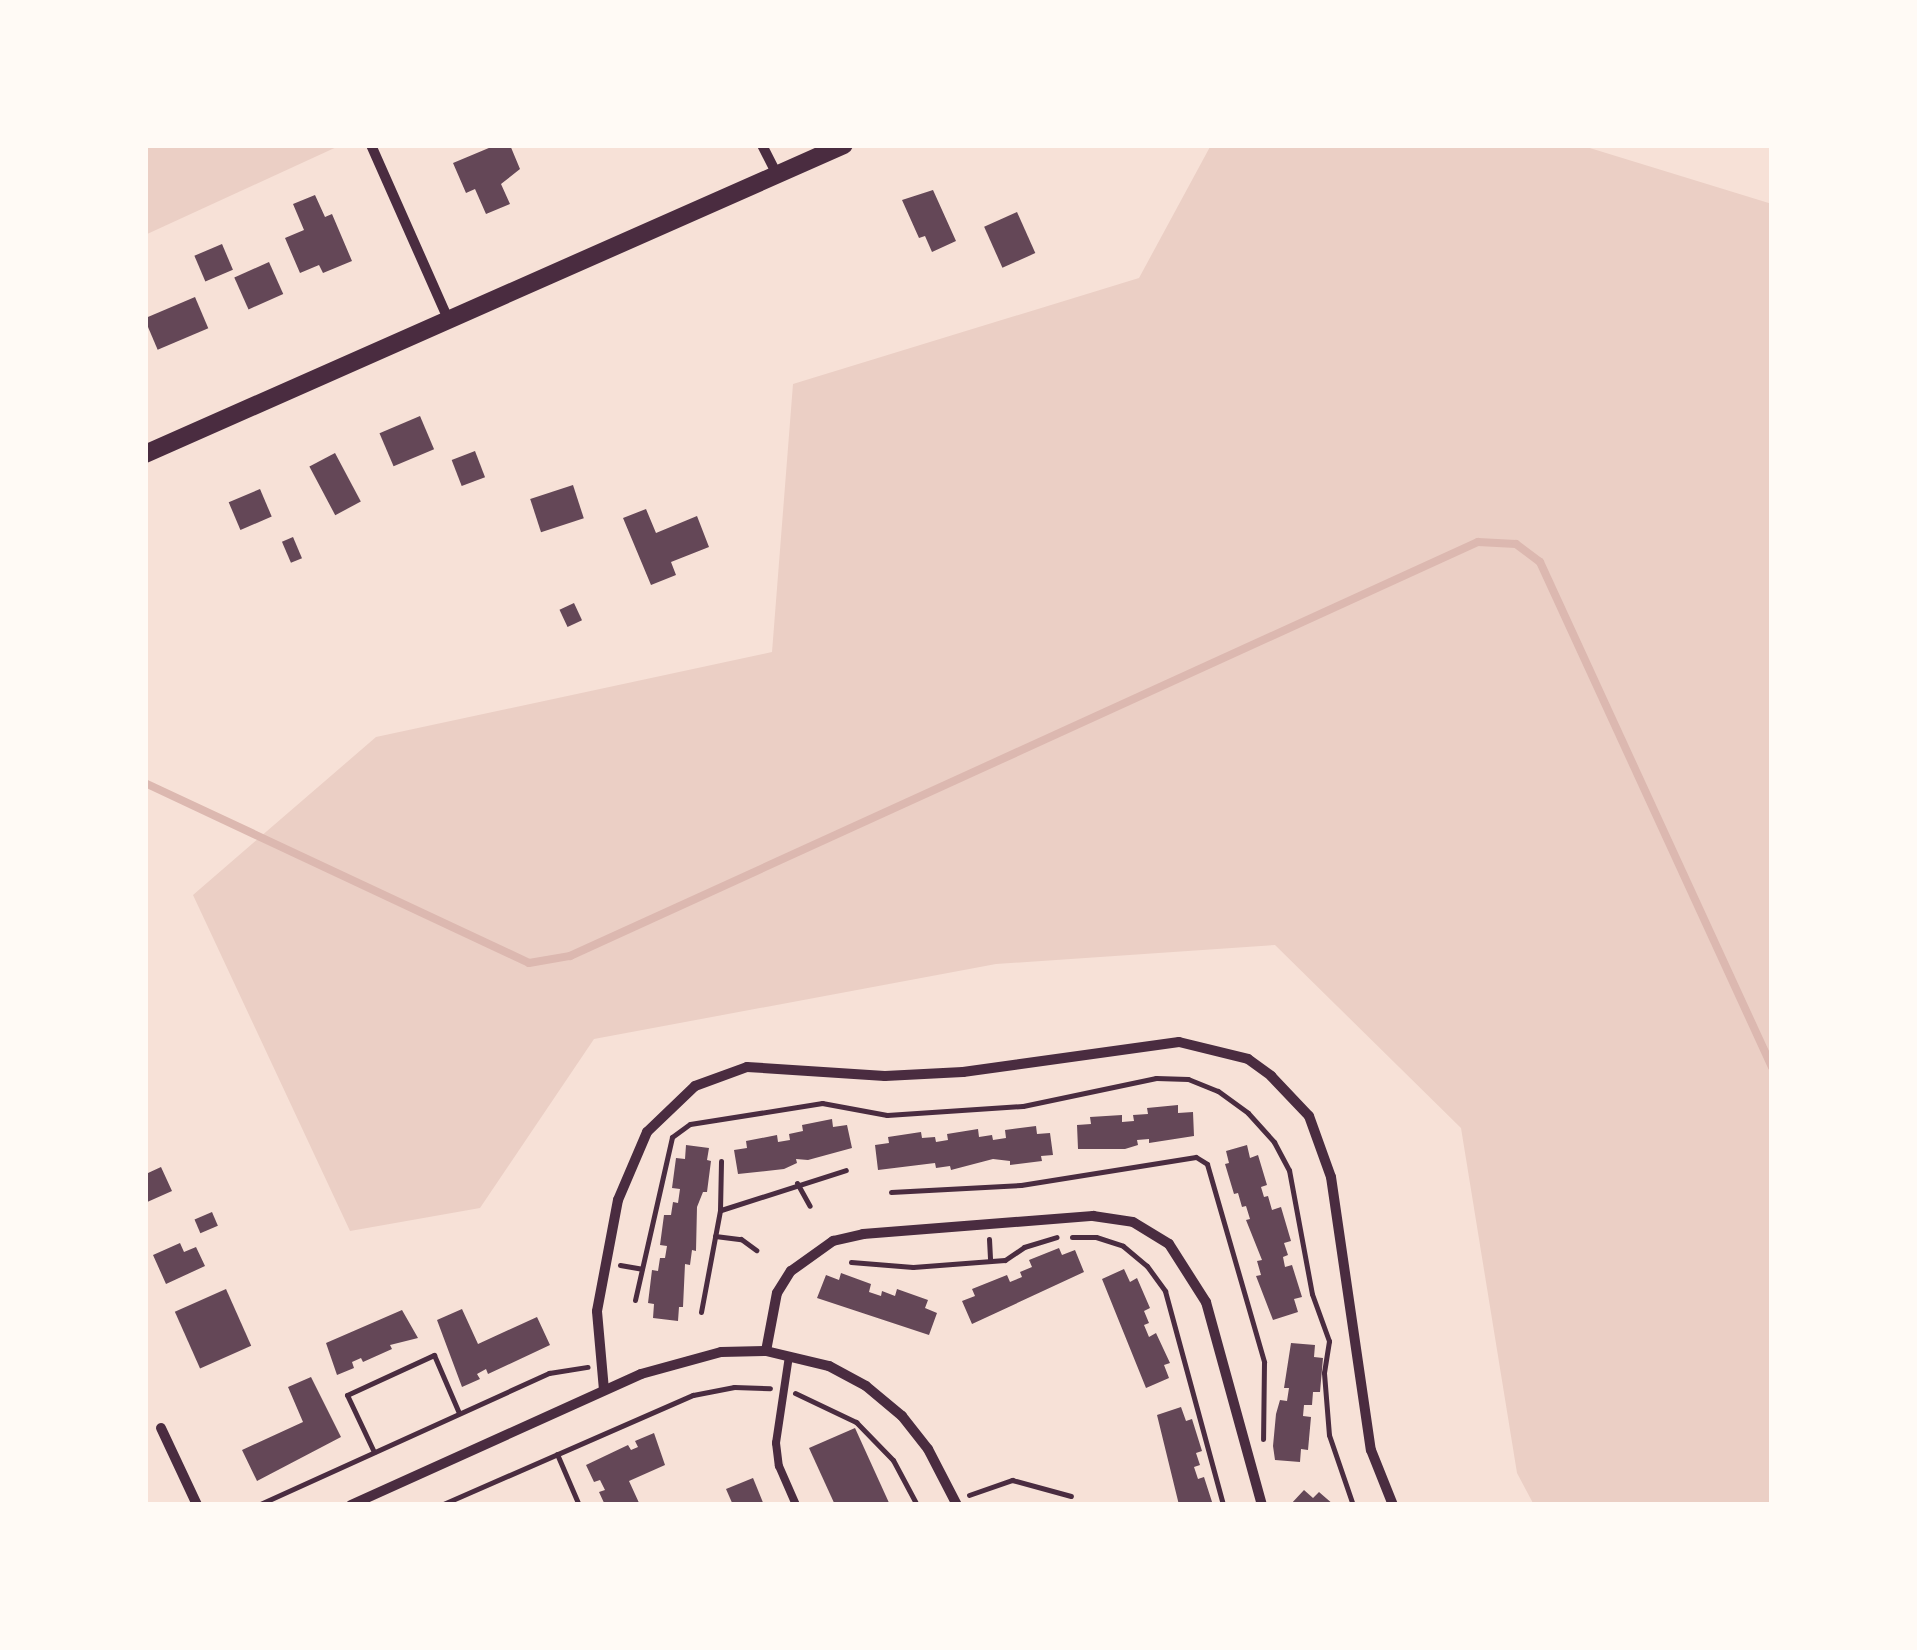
<!DOCTYPE html>
<style>
body{margin:0}
#map{position:relative;width:1917px;height:1650px;overflow:hidden;background:#f7e1d7;font-family:"Sofia Sans Condensed",sans-serif}
div>[style]{position:absolute}
.green>*{inset:0;background:#ebcfc5}
.stream>*{height:8px;margin:-4px;padding:0 4px;transform-origin:4px;border-radius:4px;background:#dcb8b0}
.building>*{inset:0;background:#644757;transform-origin:0 0}
.path>*{height:5px;margin:-2.5px;padding:0 2.5px;transform-origin:2.5px;border-radius:2.5px;background:#4a2c40}
.service>*{height:8px;margin:-4px;padding:0 4px;transform-origin:4px;border-radius:4px;background:#4a2c40}
.minor>*{height:10px;margin:-5px;padding:0 5px;transform-origin:5px;border-radius:5px;background:#4a2c40}
.tertiary>*{height:18px;margin:-9px;padding:0 9px;transform-origin:9px;border-radius:9px;background:#4a2c40}
span{translate:-50% -50%;white-space:nowrap;text-align:center;line-height:1.15;-webkit-text-stroke:10px #fffaf5;paint-order:stroke}
.frame{position:absolute;inset:0;border:148px solid #fffaf5;pointer-events:none}
</style>
<div id="map">
<div class="green">
<div style="clip-path:polygon(145px 145px,341px 145px,145px 235px)"></div>
<div style="clip-path:polygon(1211px 145px,1580px 145px,1772px 204px,1772px 1505px,1534px 1505px,1517px 1473px,1461px 1128px,1275px 945px,996px 964px,594px 1039px,480px 1208px,350px 1231px,193px 895px,376px 737px,772px 652px,793px 384px,1139px 278px)"></div>
</div>
<div class="stream">
<div style="left:145px;top:783px;width:424px;rotate:25.1deg"></div>
<div style="left:529px;top:963px;width:42px;rotate:-9.7deg"></div>
<div style="left:570px;top:956px;width:998px;rotate:-24.51deg"></div>
<div style="left:1478px;top:542px;width:38px;rotate:3deg"></div>
<div style="left:1516px;top:544px;width:30px;rotate:37deg"></div>
<div style="left:1540px;top:562px;width:556px;rotate:65.33deg"></div>
</div>
<div class="building">
<div style="clip-path:polygon(496px 145px,510px 145px,520px 169px,501px 184px,510px 204px,486px 214px,475px 189px,466px 193px,453px 163px)"></div>
<div style="clip-path:polygon(933px 190px,956px 241px,932px 252px,925px 236px,919px 238px,902px 200px)"></div>
<div style="clip-path:polygon(315px 195px,325px 217px,332px 214px,352px 261px,323px 273px,319px 265px,300px 273px,285px 238px,304px 230px,293px 204px)"></div>
<div style="left:1017px;top:212px;width:45px;height:36px;rotate:66deg"></div>
<div style="left:222px;top:244px;width:28px;height:30px;rotate:67deg"></div>
<div style="left:269px;top:262px;width:35px;height:38px;rotate:66deg"></div>
<div style="left:195px;top:297px;width:34px;height:55px;rotate:67deg"></div>
<div style="left:420px;top:416px;width:36px;height:44px;rotate:67deg"></div>
<div style="left:475px;top:451px;width:28px;height:25px;rotate:69deg"></div>
<div style="left:335px;top:453px;width:55px;height:29px;rotate:62deg"></div>
<div style="left:573px;top:485px;width:35px;height:45px;rotate:72deg"></div>
<div style="left:260px;top:489px;width:30px;height:34px;rotate:67deg"></div>
<div style="clip-path:polygon(646px 509px,656px 533px,697px 516px,709px 547px,671px 562px,676px 575px,651px 585px,623px 518px)"></div>
<div style="left:293px;top:537px;width:23px;height:12px;rotate:67deg"></div>
<div style="left:574px;top:603px;width:19px;height:16px;rotate:65deg"></div>
<div style="clip-path:polygon(1178px 1105px,1178px 1113px,1193px 1112px,1194px 1136px,1149px 1143px,1149px 1139px,1137px 1140px,1138px 1145px,1125px 1149px,1078px 1149px,1077px 1125px,1091px 1124px,1090px 1117px,1122px 1115px,1122px 1122px,1134px 1121px,1133px 1115px,1148px 1114px,1147px 1108px)"></div>
<div style="clip-path:polygon(832px 1119px,833px 1127px,847px 1125px,852px 1148px,808px 1160px,796px 1159px,797px 1163px,784px 1169px,738px 1174px,734px 1150px,747px 1148px,746px 1141px,777px 1135px,778px 1142px,790px 1140px,789px 1134px,803px 1131px,802px 1125px)"></div>
<div style="clip-path:polygon(1036px 1126px,1037px 1134px,1050px 1133px,1053px 1155px,1041px 1156px,1042px 1161px,1010px 1165px,1010px 1161px,993px 1159px,951px 1170px,950px 1166px,936px 1168px,935px 1163px,878px 1170px,875px 1145px,889px 1143px,888px 1137px,921px 1132px,922px 1138px,935px 1137px,936px 1142px,948px 1140px,947px 1134px,978px 1129px,979px 1137px,992px 1135px,993px 1140px,1006px 1138px,1005px 1130px)"></div>
<div style="clip-path:polygon(686px 1145px,709px 1148px,707px 1160px,711px 1161px,707px 1192px,703px 1192px,697px 1207px,696px 1251px,692px 1250px,690px 1265px,685px 1264px,683px 1307px,679px 1307px,678px 1321px,653px 1318px,654px 1304px,648px 1303px,652px 1270px,658px 1271px,660px 1258px,665px 1258px,667px 1246px,660px 1245px,664px 1215px,671px 1215px,673px 1202px,678px 1203px,680px 1189px,672px 1188px,676px 1158px,685px 1159px)"></div>
<div style="clip-path:polygon(1247px 1145px,1250px 1158px,1258px 1155px,1267px 1185px,1261px 1187px,1264px 1197px,1268px 1196px,1272px 1210px,1281px 1207px,1291px 1241px,1284px 1243px,1288px 1255px,1283px 1257px,1285px 1267px,1292px 1265px,1302px 1297px,1294px 1299px,1298px 1312px,1273px 1320px,1256px 1276px,1261px 1275px,1257px 1261px,1262px 1260px,1246px 1220px,1250px 1219px,1246px 1206px,1242px 1207px,1238px 1193px,1234px 1194px,1225px 1164px,1229px 1163px,1226px 1151px)"></div>
<div style="clip-path:polygon(145px 1165px,148px 1173px,161px 1167px,172px 1191px,145px 1203px)"></div>
<div style="left:212px;top:1212px;width:15px;height:19px;rotate:67deg"></div>
<div style="clip-path:polygon(180px 1243px,184px 1252px,196px 1247px,205px 1266px,166px 1284px,153px 1255px)"></div>
<div style="clip-path:polygon(1059px 1248px,1062px 1255px,1075px 1250px,1084px 1272px,972px 1324px,962px 1301px,975px 1296px,972px 1289px,1007px 1275px,1010px 1282px,1022px 1277px,1020px 1272px,1032px 1267px,1029px 1260px)"></div>
<div style="clip-path:polygon(1124px 1269px,1130px 1282px,1137px 1278px,1150px 1308px,1144px 1311px,1149px 1323px,1144px 1325px,1149px 1337px,1156px 1333px,1170px 1363px,1164px 1365px,1169px 1378px,1146px 1388px,1102px 1279px)"></div>
<div style="clip-path:polygon(841px 1273px,871px 1284px,869px 1292px,881px 1296px,882px 1291px,895px 1296px,897px 1289px,928px 1300px,925px 1308px,937px 1313px,929px 1335px,817px 1298px,826px 1275px,839px 1280px)"></div>
<div style="left:226px;top:1289px;width:62px;height:56px;rotate:66deg"></div>
<div style="clip-path:polygon(462px 1309px,478px 1344px,537px 1317px,550px 1345px,488px 1374px,486px 1369px,477px 1374px,480px 1379px,462px 1387px,437px 1320px)"></div>
<div style="clip-path:polygon(402px 1310px,418px 1338px,390px 1345px,392px 1349px,363px 1362px,361px 1358px,352px 1362px,354px 1368px,337px 1375px,326px 1343px)"></div>
<div style="clip-path:polygon(1291px 1343px,1315px 1345px,1314px 1357px,1323px 1358px,1320px 1392px,1313px 1392px,1312px 1405px,1304px 1405px,1303px 1416px,1311px 1417px,1308px 1450px,1301px 1449px,1300px 1462px,1275px 1460px,1273px 1446px,1276px 1414px,1280px 1400px,1287px 1401px,1289px 1388px,1284px 1388px)"></div>
<div style="clip-path:polygon(311px 1377px,341px 1437px,257px 1481px,242px 1450px,303px 1422px,288px 1387px)"></div>
<div style="clip-path:polygon(1181px 1407px,1186px 1421px,1192px 1419px,1202px 1451px,1196px 1453px,1200px 1465px,1194px 1467px,1198px 1479px,1204px 1477px,1213px 1505px,1179px 1505px,1157px 1415px)"></div>
<div style="clip-path:polygon(855px 1428px,890px 1505px,835px 1505px,809px 1448px)"></div>
<div style="clip-path:polygon(654px 1433px,665px 1465px,629px 1481px,640px 1505px,605px 1505px,599px 1492px,605px 1490px,600px 1480px,594px 1482px,586px 1465px,628px 1445px,631px 1450px,638px 1447px,635px 1441px)"></div>
<div style="clip-path:polygon(753px 1478px,764px 1505px,733px 1505px,726px 1489px)"></div>
<div style="clip-path:polygon(1304px 1490px,1313px 1498px,1319px 1492px,1334px 1505px,1290px 1505px)"></div>
</div>
<div class="path">
<div style="left:797px;top:1183px;width:26px;rotate:61deg"></div>
<div style="left:891px;top:1192px;width:130px;rotate:-3.1deg"></div>
<div style="left:1021px;top:1185px;width:177px;rotate:-9.1deg"></div>
<div style="left:1196px;top:1157px;width:13px;rotate:32deg"></div>
<div style="left:1207px;top:1164px;width:206px;rotate:73.9deg"></div>
<div style="left:1264px;top:1362px;width:77px;rotate:90.7deg"></div>
<div style="left:721px;top:1210px;width:131px;rotate:-17.7deg"></div>
<div style="left:715px;top:1236px;width:26px;rotate:7deg"></div>
<div style="left:741px;top:1239px;width:19px;rotate:36deg"></div>
<div style="left:1072px;top:1237px;width:24px"></div>
<div style="left:1096px;top:1237px;width:28px;rotate:18deg"></div>
<div style="left:1123px;top:1246px;width:31px;rotate:40deg"></div>
<div style="left:1147px;top:1266px;width:31px;rotate:54deg"></div>
<div style="left:1165px;top:1291px;width:222px;rotate:74.8deg"></div>
<div style="left:989px;top:1239px;width:22px;rotate:87deg"></div>
<div style="left:851px;top:1262px;width:62px;rotate:4.6deg"></div>
<div style="left:913px;top:1267px;width:92px;rotate:-4.4deg"></div>
<div style="left:1005px;top:1260px;width:23px;rotate:-34deg"></div>
<div style="left:1024px;top:1247px;width:34px;rotate:-17deg"></div>
<div style="left:620px;top:1265px;width:22px;rotate:10deg"></div>
<div style="left:635px;top:1300px;width:167px;rotate:-77.2deg"></div>
<div style="left:672px;top:1137px;width:22px;rotate:-36deg"></div>
<div style="left:690px;top:1124px;width:134px;rotate:-9deg"></div>
<div style="left:822px;top:1103px;width:66px;rotate:10.5deg"></div>
<div style="left:887px;top:1115px;width:136px;rotate:-3.8deg"></div>
<div style="left:1023px;top:1106px;width:136px;rotate:-11.9deg"></div>
<div style="left:1156px;top:1078px;width:32px;rotate:2deg"></div>
<div style="left:1188px;top:1079px;width:32px;rotate:22deg"></div>
<div style="left:1218px;top:1091px;width:37px;rotate:36deg"></div>
<div style="left:1248px;top:1113px;width:39px;rotate:48deg"></div>
<div style="left:1274px;top:1142px;width:32px;rotate:62deg"></div>
<div style="left:1289px;top:1170px;width:126px;rotate:79.5deg"></div>
<div style="left:1312px;top:1294px;width:50px;rotate:70.1deg"></div>
<div style="left:1329px;top:1341px;width:32px;rotate:99deg"></div>
<div style="left:1324px;top:1373px;width:62px;rotate:85.4deg"></div>
<div style="left:1329px;top:1435px;width:74px;rotate:71.1deg"></div>
<div style="left:701px;top:1312px;width:104px;rotate:-79.4deg"></div>
<div style="left:720px;top:1210px;width:49px;rotate:-88.8deg"></div>
<div style="left:795px;top:1393px;width:68px;rotate:25.4deg"></div>
<div style="left:856px;top:1422px;width:53px;rotate:45.8deg"></div>
<div style="left:893px;top:1460px;width:51px;rotate:61.9deg"></div>
<div style="left:374px;top:1452px;width:63px;rotate:-115.3deg"></div>
<div style="left:347px;top:1395px;width:96px;rotate:-24.7deg"></div>
<div style="left:434px;top:1355px;width:63px;rotate:66.7deg"></div>
<div style="left:557px;top:1454px;width:56px;rotate:66.7deg"></div>
<div style="left:969px;top:1495px;width:46px;rotate:-19.2deg"></div>
<div style="left:1012px;top:1480px;width:61px;rotate:15.2deg"></div>
<div style="left:258px;top:1505px;width:320px;rotate:-24.4deg"></div>
<div style="left:549px;top:1373px;width:39px;rotate:-9deg"></div>
<div style="left:441px;top:1505px;width:275px;rotate:-23.6deg"></div>
<div style="left:693px;top:1395px;width:42px;rotate:-11deg"></div>
<div style="left:734px;top:1387px;width:36px;rotate:2deg"></div>
</div>
<div class="service">
<div style="left:789px;top:1356px;width:88px;rotate:98.5deg"></div>
<div style="left:776px;top:1443px;width:23px;rotate:83deg"></div>
<div style="left:779px;top:1466px;width:43px;rotate:66.4deg"></div>
</div>
<div class="minor">
<div style="left:371px;top:145px;width:190px;rotate:66.1deg"></div>
<div style="left:762px;top:145px;width:33px;rotate:63deg"></div>
<div style="left:766px;top:1351px;width:59px;rotate:-79.3deg"></div>
<div style="left:777px;top:1293px;width:26px;rotate:-58deg"></div>
<div style="left:791px;top:1271px;width:52px;rotate:-35.5deg"></div>
<div style="left:833px;top:1241px;width:31px;rotate:-13deg"></div>
<div style="left:863px;top:1234px;width:231px;rotate:-4.5deg"></div>
<div style="left:1093px;top:1216px;width:40px;rotate:8.5deg"></div>
<div style="left:1133px;top:1222px;width:42px;rotate:31.4deg"></div>
<div style="left:1169px;top:1244px;width:69px;rotate:57.5deg"></div>
<div style="left:1206px;top:1302px;width:211px;rotate:74.6deg"></div>
<div style="left:604px;top:1390px;width:79px;rotate:-95.1deg"></div>
<div style="left:597px;top:1311px;width:113px;rotate:-79.3deg"></div>
<div style="left:618px;top:1200px;width:74px;rotate:-66.9deg"></div>
<div style="left:647px;top:1132px;width:66px;rotate:-43.8deg"></div>
<div style="left:695px;top:1086px;width:55px;rotate:-20.1deg"></div>
<div style="left:747px;top:1067px;width:138px;rotate:3.7deg"></div>
<div style="left:885px;top:1076px;width:78px;rotate:-2.9deg"></div>
<div style="left:963px;top:1072px;width:218px;rotate:-7.9deg"></div>
<div style="left:1179px;top:1042px;width:71px;rotate:13.8deg"></div>
<div style="left:1248px;top:1059px;width:29px;rotate:36deg"></div>
<div style="left:1271px;top:1076px;width:55px;rotate:46.5deg"></div>
<div style="left:1309px;top:1116px;width:65px;rotate:70.2deg"></div>
<div style="left:1331px;top:1177px;width:276px;rotate:81.7deg"></div>
<div style="left:1371px;top:1450px;width:59px;rotate:68.2deg"></div>
<div style="left:161px;top:1428px;width:85px;rotate:64.9deg"></div>
<div style="left:351px;top:1505px;width:318px;rotate:-24.3deg"></div>
<div style="left:641px;top:1374px;width:83px;rotate:-15.4deg"></div>
<div style="left:721px;top:1352px;width:45px;rotate:-1.3deg"></div>
<div style="left:766px;top:1351px;width:65px;rotate:13.4deg"></div>
<div style="left:829px;top:1366px;width:42px;rotate:28.4deg"></div>
<div style="left:866px;top:1386px;width:47px;rotate:39.8deg"></div>
<div style="left:902px;top:1416px;width:42px;rotate:51.8deg"></div>
<div style="left:928px;top:1449px;width:63px;rotate:62.6deg"></div>
</div>
<div class="tertiary">
<div style="left:145px;top:454px;width:764px;rotate:-23.85deg"></div>
</div>
<div class="frame"></div>
</div>
